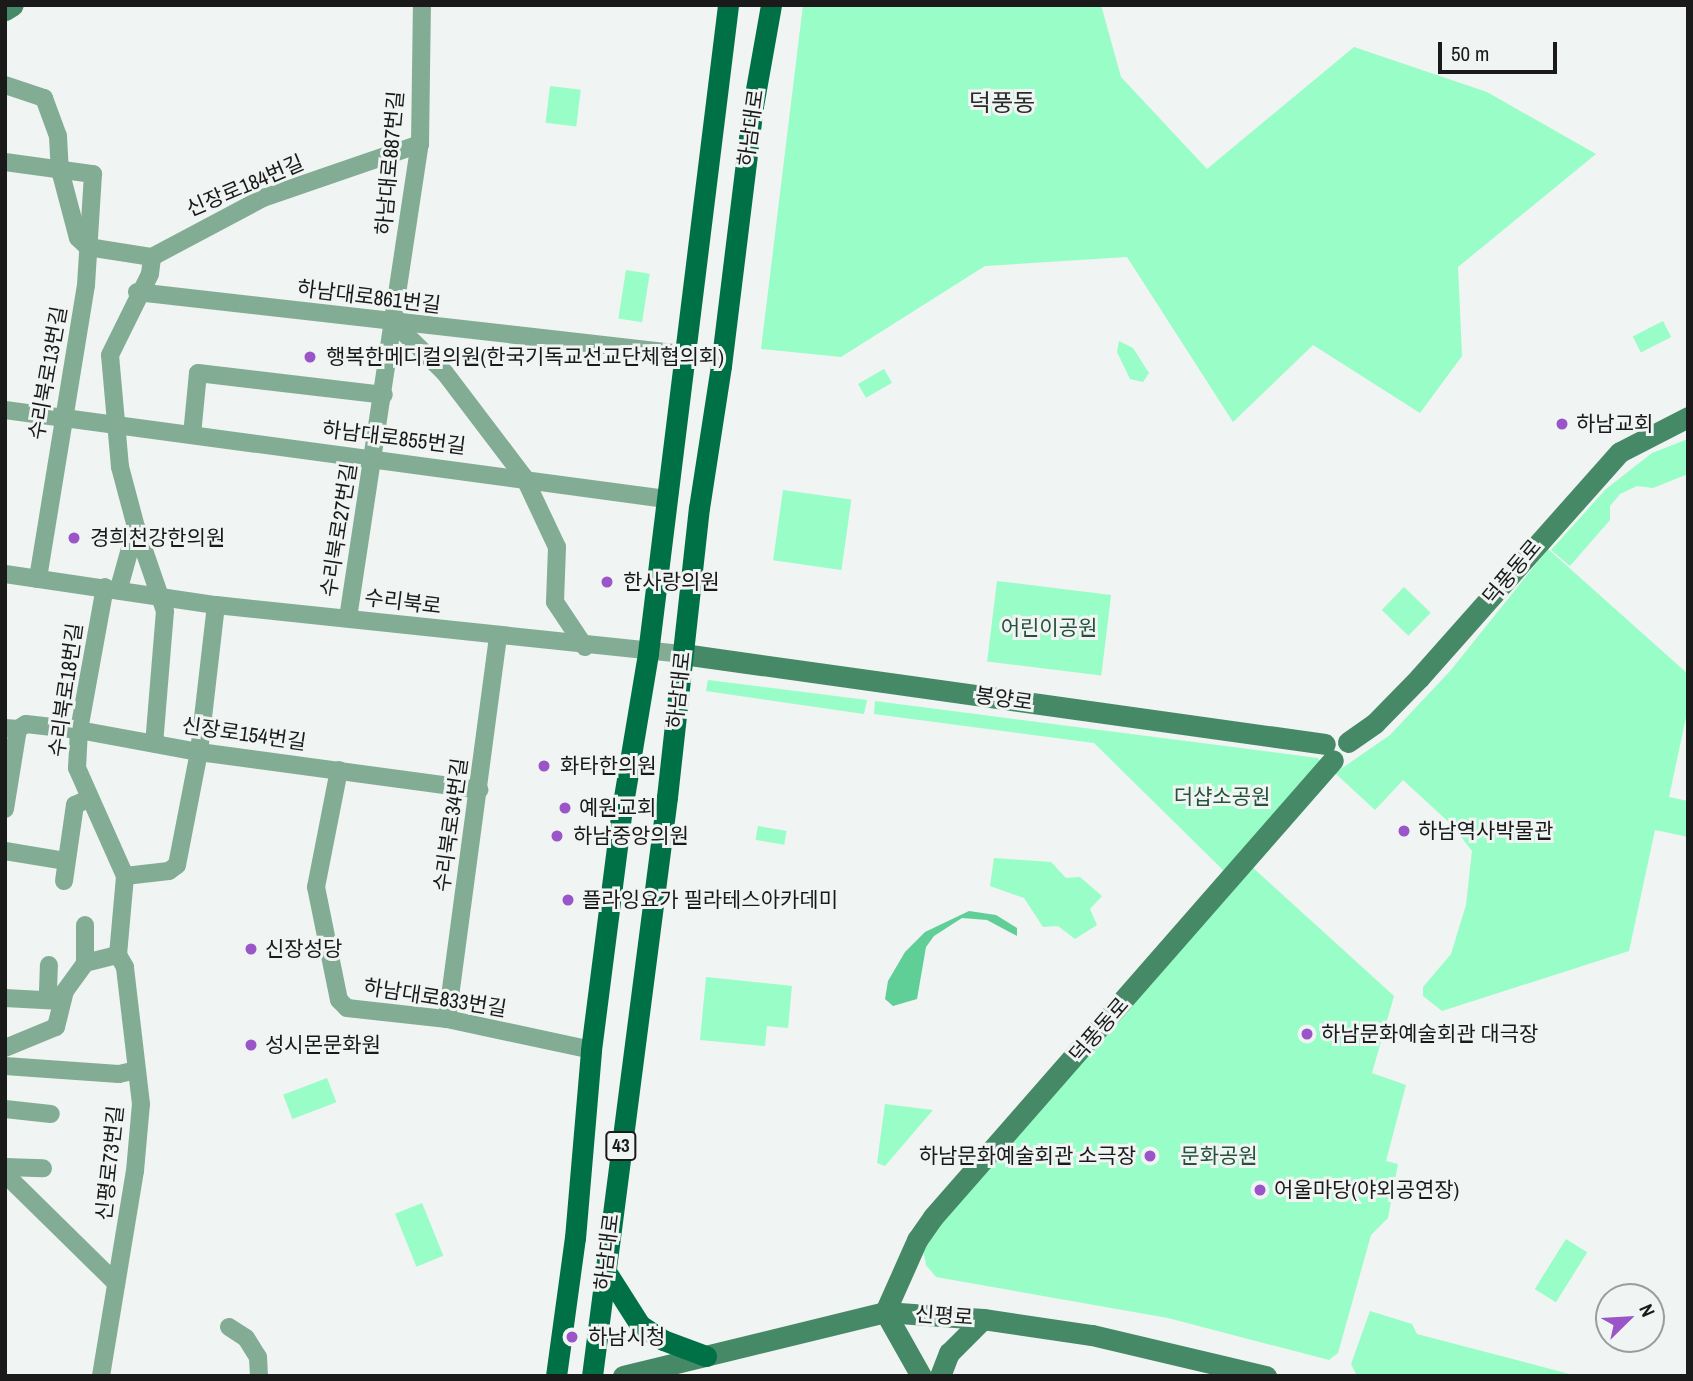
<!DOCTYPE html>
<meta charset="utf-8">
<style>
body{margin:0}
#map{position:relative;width:1693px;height:1381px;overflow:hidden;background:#f0f4f2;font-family:"Archivo Narrow","Noto Sans KR",sans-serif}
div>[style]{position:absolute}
.green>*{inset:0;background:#98fdc7;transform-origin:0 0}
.water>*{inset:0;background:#60ce97}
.street>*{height:18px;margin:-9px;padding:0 9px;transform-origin:9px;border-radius:9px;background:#82ac94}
.secondary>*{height:21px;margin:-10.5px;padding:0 10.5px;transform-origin:10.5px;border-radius:10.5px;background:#468966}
.primary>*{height:21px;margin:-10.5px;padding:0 10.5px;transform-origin:10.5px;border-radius:10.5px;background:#007046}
.dots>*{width:19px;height:19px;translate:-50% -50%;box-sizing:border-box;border:4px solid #f0f4f2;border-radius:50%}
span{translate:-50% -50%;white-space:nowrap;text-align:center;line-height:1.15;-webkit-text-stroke:6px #f0f4f2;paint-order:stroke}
.shield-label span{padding:2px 5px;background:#f0f4f2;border:2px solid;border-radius:5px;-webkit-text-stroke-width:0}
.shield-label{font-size:19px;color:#191a19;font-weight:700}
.street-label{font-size:21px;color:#191a19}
.poi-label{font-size:21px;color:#191a19}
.left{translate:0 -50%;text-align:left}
.right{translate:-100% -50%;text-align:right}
.park-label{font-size:21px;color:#25523b}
.quarter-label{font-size:24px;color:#282b29}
.frame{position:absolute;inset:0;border:7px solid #191a19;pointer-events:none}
.north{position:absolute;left:1595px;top:1283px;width:70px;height:70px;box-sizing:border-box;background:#f0f4f2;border:2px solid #9a9d9b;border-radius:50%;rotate:66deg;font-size:19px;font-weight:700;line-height:28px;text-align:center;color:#191a19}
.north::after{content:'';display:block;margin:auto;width:24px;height:32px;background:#9a55c9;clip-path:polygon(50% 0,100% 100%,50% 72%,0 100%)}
.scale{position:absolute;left:1438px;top:42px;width:119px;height:32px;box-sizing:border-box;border:4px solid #191a19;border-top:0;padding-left:9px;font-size:21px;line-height:24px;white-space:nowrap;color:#191a19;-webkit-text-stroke:5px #f0f4f2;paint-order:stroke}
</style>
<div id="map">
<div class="green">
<div style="clip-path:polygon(803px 5px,1101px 5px,1121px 77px,1207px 169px,1354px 47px,1487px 92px,1596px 154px,1458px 267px,1462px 356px,1420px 413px,1313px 345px,1233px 422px,1127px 257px,985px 266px,841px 357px,761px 349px)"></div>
<div style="left:550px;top:86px;width:31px;height:37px;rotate:7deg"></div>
<div style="left:626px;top:270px;width:24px;height:49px;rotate:9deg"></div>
<div style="left:1663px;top:321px;width:18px;height:34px;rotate:63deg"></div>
<div style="clip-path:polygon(1119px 341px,1133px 348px,1149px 373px,1143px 382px,1130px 379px,1117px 352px)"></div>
<div style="left:884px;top:369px;width:16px;height:30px;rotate:60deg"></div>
<div style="clip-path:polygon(1688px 439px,1688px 474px,1653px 488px,1637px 486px,1620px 494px,1610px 506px,1610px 520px,1570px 566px,1551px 550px,1606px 489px,1652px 453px)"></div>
<div style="left:783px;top:490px;width:69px;height:71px;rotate:8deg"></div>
<div style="clip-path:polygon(1548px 549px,1688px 674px,1688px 708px,1669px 797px,1688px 801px,1688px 837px,1655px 830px,1629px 951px,1442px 1011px,1423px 996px,1423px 987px,1451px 954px,1466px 905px,1472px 851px,1453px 826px,1403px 780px,1375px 810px,1335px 773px,1390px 735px,1451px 670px)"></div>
<div style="left:997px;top:581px;width:115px;height:81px;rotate:7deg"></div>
<div style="left:1404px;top:587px;width:37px;height:32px;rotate:44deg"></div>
<div style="clip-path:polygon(708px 680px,867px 700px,864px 714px,706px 691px)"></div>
<div style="clip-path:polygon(875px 701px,1318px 758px,1320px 761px,1224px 871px,1094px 743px,874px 714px)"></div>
<div style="left:758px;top:826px;width:29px;height:14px;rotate:10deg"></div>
<div style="clip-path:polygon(994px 858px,1051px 862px,1066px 878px,1080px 877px,1102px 896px,1090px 909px,1097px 925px,1075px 939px,1058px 926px,1043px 927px,1024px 898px,990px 886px)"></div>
<div style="clip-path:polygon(1251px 866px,1394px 996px,1372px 1073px,1406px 1085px,1386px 1161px,1398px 1164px,1388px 1218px,1371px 1235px,1338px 1353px,1329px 1360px,1168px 1318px,936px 1277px,926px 1265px,922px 1244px)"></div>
<div style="clip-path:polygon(706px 977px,792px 986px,788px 1028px,767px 1026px,765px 1046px,700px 1040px)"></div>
<div style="left:327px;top:1078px;width:26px;height:47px;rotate:69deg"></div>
<div style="clip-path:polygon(885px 1104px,933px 1110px,885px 1166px,877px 1163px)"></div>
<div style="left:422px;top:1203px;width:57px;height:29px;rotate:68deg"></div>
<div style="left:1566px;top:1239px;width:25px;height:59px;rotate:32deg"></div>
<div style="clip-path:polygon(1370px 1311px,1412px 1324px,1417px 1334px,1577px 1376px,1357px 1376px,1351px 1364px)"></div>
</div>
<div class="water">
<div style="clip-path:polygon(969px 911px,996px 915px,1017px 928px,1017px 936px,987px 920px,962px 918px,934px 936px,926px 947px,917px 999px,893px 1006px,885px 999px,888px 981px,905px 952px,925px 932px)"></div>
</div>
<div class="street">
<div style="left:5px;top:85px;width:41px;rotate:18.4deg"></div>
<div style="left:44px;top:98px;width:40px;rotate:69.8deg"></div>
<div style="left:58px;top:136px;width:34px;rotate:87deg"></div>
<div style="left:60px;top:170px;width:70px;rotate:75.2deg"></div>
<div style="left:78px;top:238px;width:13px;rotate:42deg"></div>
<div style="left:88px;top:247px;width:65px;rotate:8.9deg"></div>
<div style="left:152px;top:257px;width:126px;rotate:-28deg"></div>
<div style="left:263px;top:198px;width:166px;rotate:-19deg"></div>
<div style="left:5px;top:162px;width:89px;rotate:7.8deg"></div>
<div style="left:93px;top:174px;width:111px;rotate:93.6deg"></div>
<div style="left:86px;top:285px;width:298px;rotate:99.3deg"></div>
<div style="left:137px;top:292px;width:551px;rotate:6.47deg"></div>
<div style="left:395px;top:324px;width:70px;rotate:44.4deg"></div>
<div style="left:445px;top:373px;width:131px;rotate:52.8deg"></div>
<div style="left:524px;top:477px;width:77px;rotate:64.8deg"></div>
<div style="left:557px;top:547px;width:55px;rotate:92.1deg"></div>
<div style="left:555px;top:602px;width:54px;rotate:56.3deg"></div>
<div style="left:5px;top:410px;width:667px;rotate:7.67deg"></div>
<div style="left:192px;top:435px;width:62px;rotate:-84.5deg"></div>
<div style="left:198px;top:373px;width:187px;rotate:6.7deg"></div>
<div style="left:136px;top:527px;width:89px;rotate:71deg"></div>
<div style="left:165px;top:611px;width:133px;rotate:94.7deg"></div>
<div style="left:5px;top:574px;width:213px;rotate:8.4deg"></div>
<div style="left:216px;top:605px;width:470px;rotate:6deg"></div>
<div style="left:105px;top:587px;width:145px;rotate:100.3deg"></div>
<div style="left:79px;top:730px;width:38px;rotate:93deg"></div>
<div style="left:77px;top:768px;width:118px;rotate:66deg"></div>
<div style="left:119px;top:588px;width:63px;rotate:-74.4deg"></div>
<div style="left:136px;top:527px;width:62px;rotate:-104.9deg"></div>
<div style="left:120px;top:467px;width:112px;rotate:-95.1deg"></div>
<div style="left:110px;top:355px;width:90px;rotate:-63.7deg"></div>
<div style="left:150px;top:274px;width:17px;rotate:-83deg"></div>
<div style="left:348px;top:618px;width:479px;rotate:-81.4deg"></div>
<div style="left:420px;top:144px;width:139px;rotate:-89.2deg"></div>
<div style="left:5px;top:728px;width:13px;rotate:4deg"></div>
<div style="left:18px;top:729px;width:9px;rotate:-32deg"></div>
<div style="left:26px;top:724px;width:53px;rotate:6.5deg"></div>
<div style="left:79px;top:730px;width:122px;rotate:10.4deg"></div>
<div style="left:199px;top:752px;width:283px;rotate:7.7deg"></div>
<div style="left:339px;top:770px;width:119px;rotate:101.1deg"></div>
<div style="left:316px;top:887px;width:115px;rotate:78.5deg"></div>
<div style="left:339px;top:1000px;width:11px;rotate:45deg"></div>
<div style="left:347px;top:1008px;width:101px;rotate:6.3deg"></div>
<div style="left:447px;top:1019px;width:147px;rotate:12.1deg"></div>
<div style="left:5px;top:809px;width:81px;rotate:-80.8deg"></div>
<div style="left:5px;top:851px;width:62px;rotate:9.3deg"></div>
<div style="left:64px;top:881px;width:77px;rotate:-81.8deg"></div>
<div style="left:75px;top:805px;width:14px;rotate:-25deg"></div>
<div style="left:85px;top:925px;width:38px;rotate:90deg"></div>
<div style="left:85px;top:963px;width:34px;rotate:-14deg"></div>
<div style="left:5px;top:998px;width:56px;rotate:3.1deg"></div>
<div style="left:61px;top:1001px;width:16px;rotate:-142deg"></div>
<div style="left:48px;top:991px;width:26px;rotate:-88deg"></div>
<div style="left:447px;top:1019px;width:384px;rotate:-82.4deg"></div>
<div style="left:5px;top:1048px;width:55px;rotate:-22.4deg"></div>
<div style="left:56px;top:1027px;width:37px;rotate:-76deg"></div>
<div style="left:65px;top:991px;width:34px;rotate:-54deg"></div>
<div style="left:5px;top:1066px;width:114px;rotate:4deg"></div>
<div style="left:119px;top:1074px;width:17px;rotate:-13deg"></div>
<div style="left:5px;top:1109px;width:46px;rotate:6.2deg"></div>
<div style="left:5px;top:1167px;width:38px;rotate:2deg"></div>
<div style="left:5px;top:1174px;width:156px;rotate:44.5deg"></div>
<div style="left:229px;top:1327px;width:20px;rotate:33deg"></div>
<div style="left:246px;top:1338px;width:22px;rotate:58deg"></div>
<div style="left:258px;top:1357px;width:19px;rotate:87deg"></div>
<div style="left:101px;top:1376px;width:208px;rotate:-80.6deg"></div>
<div style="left:135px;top:1171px;width:67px;rotate:-84.9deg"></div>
<div style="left:141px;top:1104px;width:138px;rotate:-96.7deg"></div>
<div style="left:125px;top:967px;width:14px;rotate:-120deg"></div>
<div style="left:118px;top:955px;width:79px;rotate:-84.9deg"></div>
<div style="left:125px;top:876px;width:44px;rotate:-6.5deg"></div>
<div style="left:169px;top:871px;width:10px;rotate:-37deg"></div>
<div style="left:177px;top:865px;width:115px;rotate:-79deg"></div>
<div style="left:199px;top:752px;width:148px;rotate:-83.4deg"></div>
</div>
<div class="secondary">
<div style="left:5px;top:10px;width:9px;rotate:-32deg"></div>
<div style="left:683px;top:654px;width:648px;rotate:7.98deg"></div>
<div style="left:1348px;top:742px;width:33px;rotate:-35deg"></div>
<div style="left:1375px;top:723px;width:63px;rotate:-45.6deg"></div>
<div style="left:1419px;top:678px;width:302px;rotate:-48.4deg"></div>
<div style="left:1620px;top:452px;width:76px;rotate:-27.2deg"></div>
<div style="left:885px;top:1312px;width:79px;rotate:-66deg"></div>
<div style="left:917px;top:1240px;width:28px;rotate:-55deg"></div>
<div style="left:933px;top:1217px;width:607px;rotate:-48.81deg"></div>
<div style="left:885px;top:1312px;width:73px;rotate:60.6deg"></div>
<div style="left:623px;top:1376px;width:270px;rotate:-13.7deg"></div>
<div style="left:885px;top:1312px;width:98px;rotate:4.1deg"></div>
<div style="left:983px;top:1319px;width:110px;rotate:8.4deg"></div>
<div style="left:1092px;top:1335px;width:179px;rotate:13.3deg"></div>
<div style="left:940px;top:1376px;width:25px;rotate:-69deg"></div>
<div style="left:949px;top:1353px;width:48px;rotate:-45deg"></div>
</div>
<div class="primary">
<div style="left:605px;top:1270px;width:65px;rotate:57.5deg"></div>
<div style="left:640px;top:1325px;width:27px;rotate:33deg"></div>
<div style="left:663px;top:1340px;width:46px;rotate:20.4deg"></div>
<div style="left:556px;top:1376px;width:139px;rotate:-82.2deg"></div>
<div style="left:575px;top:1238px;width:189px;rotate:-85.1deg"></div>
<div style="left:591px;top:1050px;width:243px;rotate:-82.7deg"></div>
<div style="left:622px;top:809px;width:158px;rotate:-80.5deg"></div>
<div style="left:648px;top:653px;width:653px;rotate:-82.96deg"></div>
<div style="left:592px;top:1376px;width:584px;rotate:-82.62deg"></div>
<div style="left:667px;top:797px;width:291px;rotate:-83.7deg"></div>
<div style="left:699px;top:508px;width:144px;rotate:-81.2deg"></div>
<div style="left:721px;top:366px;width:262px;rotate:-83deg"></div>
<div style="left:753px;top:106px;width:103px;rotate:-79.9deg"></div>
</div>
<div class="dots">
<div style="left:310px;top:357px;background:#9a55c9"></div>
<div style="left:1562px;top:424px;background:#9a55c9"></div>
<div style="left:74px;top:538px;background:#9a55c9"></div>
<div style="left:607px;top:582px;background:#9a55c9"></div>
<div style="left:544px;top:766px;background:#9a55c9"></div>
<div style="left:565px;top:808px;background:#9a55c9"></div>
<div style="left:1404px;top:831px;background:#9a55c9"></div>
<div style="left:557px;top:836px;background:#9a55c9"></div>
<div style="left:568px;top:900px;background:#9a55c9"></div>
<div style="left:251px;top:949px;background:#9a55c9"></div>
<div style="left:1307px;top:1034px;background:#9a55c9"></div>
<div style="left:251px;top:1045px;background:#9a55c9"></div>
<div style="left:1150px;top:1156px;background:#9a55c9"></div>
<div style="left:1260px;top:1190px;background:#9a55c9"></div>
<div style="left:572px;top:1337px;background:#9a55c9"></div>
</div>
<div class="shield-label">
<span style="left:621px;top:1146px">43</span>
</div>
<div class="street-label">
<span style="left:751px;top:128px;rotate:-82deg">하남대로</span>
<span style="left:390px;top:163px;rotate:-85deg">하남대로887번길</span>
<span style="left:245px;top:186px;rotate:-23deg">신장로184번길</span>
<span style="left:369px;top:297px;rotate:7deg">하남대로861번길</span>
<span style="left:48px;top:373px;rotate:-80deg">수리북로13번길</span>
<span style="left:394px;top:438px;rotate:7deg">하남대로855번길</span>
<span style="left:339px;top:530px;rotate:-81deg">수리북로27번길</span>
<span style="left:1512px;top:572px;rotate:-50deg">덕풍동로</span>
<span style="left:403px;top:602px;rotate:7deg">수리북로</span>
<span style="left:66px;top:690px;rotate:-82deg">수리북로18번길</span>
<span style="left:679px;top:690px;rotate:-84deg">하남대로</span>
<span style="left:1004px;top:699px;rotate:8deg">봉양로</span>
<span style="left:244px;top:734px;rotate:8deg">신장로154번길</span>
<span style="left:451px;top:825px;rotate:-82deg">수리북로34번길</span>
<span style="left:435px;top:998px;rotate:9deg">하남대로833번길</span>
<span style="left:1099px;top:1030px;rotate:-49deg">덕풍동로</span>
<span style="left:110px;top:1163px;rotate:-84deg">신평로73번길</span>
<span style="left:607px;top:1252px;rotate:-83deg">하남대로</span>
<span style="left:944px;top:1316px;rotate:4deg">신평로</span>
</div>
<div class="poi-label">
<span class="left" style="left:326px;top:357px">행복한메디컬의원(한국기독교선교단체협의회)</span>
<span class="left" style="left:1576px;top:424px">하남교회</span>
<span class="left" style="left:90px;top:538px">경희천강한의원</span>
<span class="left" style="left:623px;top:582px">한사랑의원</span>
<span class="left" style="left:560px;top:766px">화타한의원</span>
<span class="left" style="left:579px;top:808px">예원교회</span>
<span class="left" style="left:1418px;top:831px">하남역사박물관</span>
<span class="left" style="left:573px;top:836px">하남중앙의원</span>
<span class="left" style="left:582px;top:900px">플라잉요가 필라테스아카데미</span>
<span class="left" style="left:265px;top:949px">신장성당</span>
<span class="left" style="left:1321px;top:1034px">하남문화예술회관 대극장</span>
<span class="left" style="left:265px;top:1045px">성시몬문화원</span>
<span class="right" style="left:1136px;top:1156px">하남문화예술회관 소극장</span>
<span class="left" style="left:1274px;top:1190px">어울마당(야외공연장)</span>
<span class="left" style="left:588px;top:1337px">하남시청</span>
</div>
<div class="park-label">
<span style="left:1049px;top:628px">어린이공원</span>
<span style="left:1222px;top:797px">더샵소공원</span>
<span style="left:1219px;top:1156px">문화공원</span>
</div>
<div class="quarter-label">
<span style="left:1002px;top:103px">덕풍동</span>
</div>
<div class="frame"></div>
<div class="north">N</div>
<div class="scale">50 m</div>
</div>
